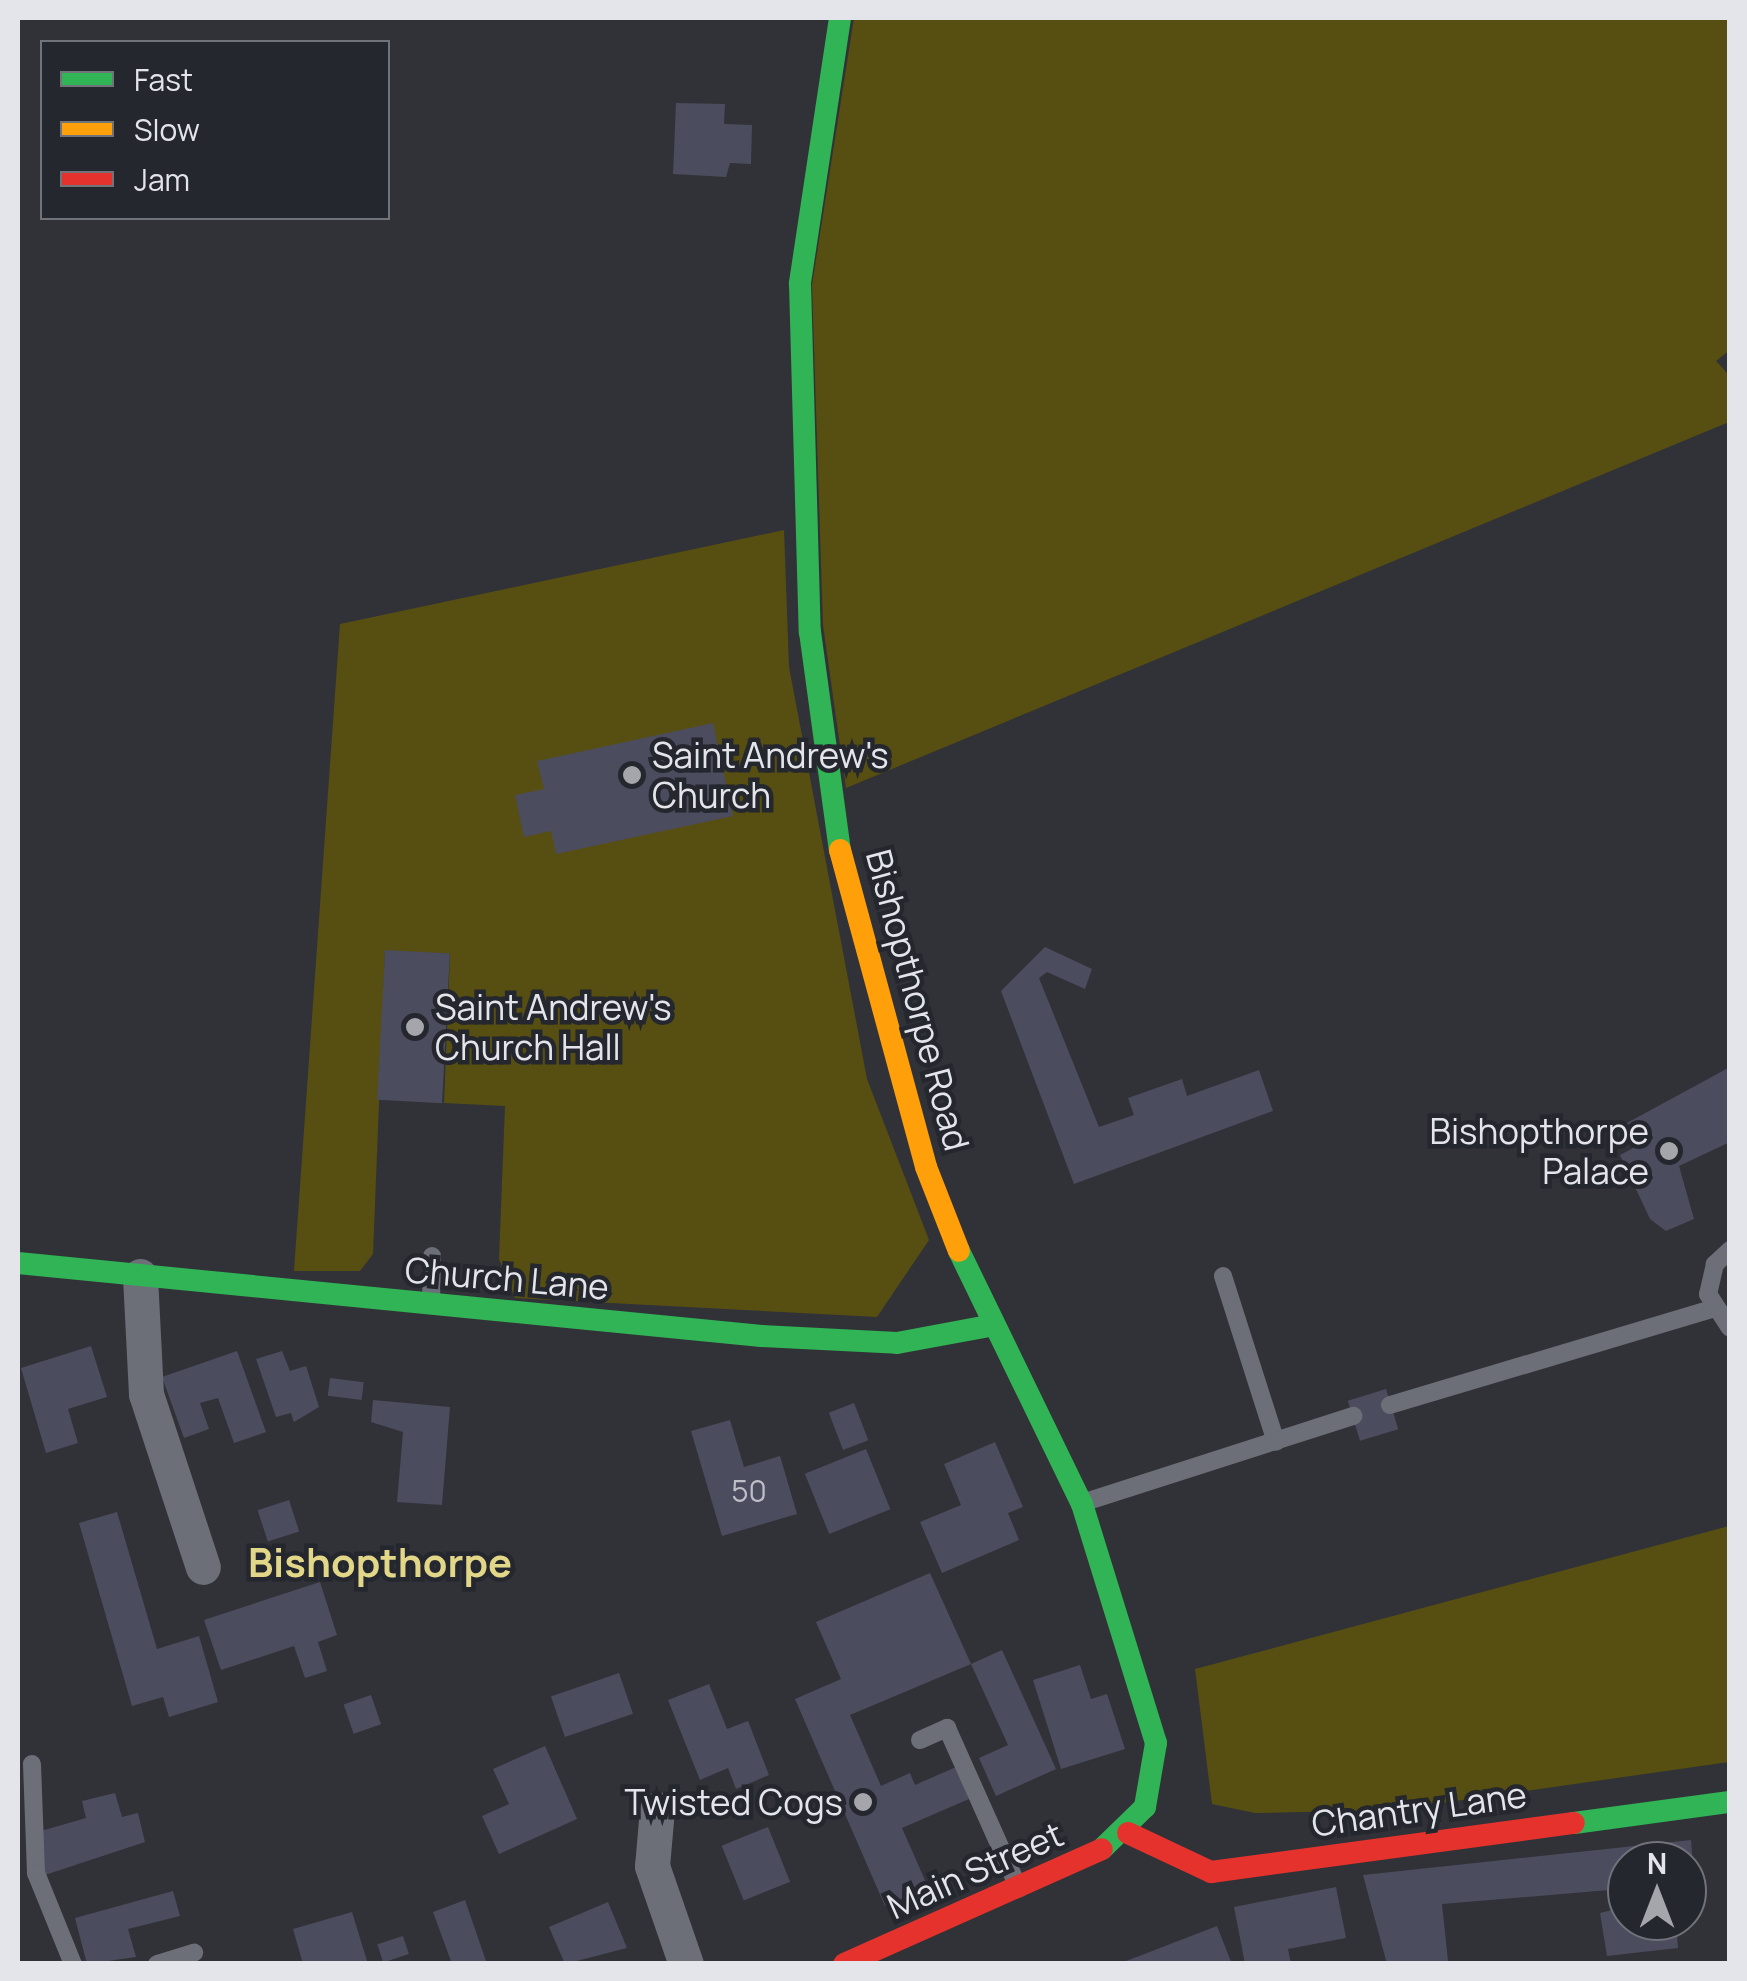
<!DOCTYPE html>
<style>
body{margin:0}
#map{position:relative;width:1747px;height:1981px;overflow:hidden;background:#313237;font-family:Manrope,sans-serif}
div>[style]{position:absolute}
.green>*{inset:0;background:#574f11}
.building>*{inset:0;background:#4b4c5e;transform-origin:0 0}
.lane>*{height:18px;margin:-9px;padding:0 9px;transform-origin:9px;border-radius:9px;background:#6c6e78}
.street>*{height:35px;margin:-17.5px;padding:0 17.5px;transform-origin:17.5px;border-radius:17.5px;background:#6c6e78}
.fast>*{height:22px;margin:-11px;padding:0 11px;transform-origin:11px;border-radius:11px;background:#30b455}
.slow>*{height:22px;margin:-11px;padding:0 11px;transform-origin:11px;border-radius:11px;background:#ff9f0a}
.jam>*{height:22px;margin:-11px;padding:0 11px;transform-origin:11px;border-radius:11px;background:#e5322d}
.dots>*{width:28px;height:28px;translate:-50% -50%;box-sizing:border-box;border:5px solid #25272f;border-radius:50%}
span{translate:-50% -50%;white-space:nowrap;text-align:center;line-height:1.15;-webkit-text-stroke:9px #25272f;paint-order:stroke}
.number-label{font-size:30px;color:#bebfc8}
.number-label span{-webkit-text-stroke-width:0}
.poi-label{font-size:35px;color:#e4e5eb}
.left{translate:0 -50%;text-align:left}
.right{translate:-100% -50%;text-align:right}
.street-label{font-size:35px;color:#e4e5eb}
.quarter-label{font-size:40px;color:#e2d688;font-weight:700}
.frame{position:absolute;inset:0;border:20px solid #e4e5eb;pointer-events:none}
.legend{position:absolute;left:40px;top:40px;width:350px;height:180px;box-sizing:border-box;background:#25272f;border:2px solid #71737a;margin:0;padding:12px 18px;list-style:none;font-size:30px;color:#e4e5eb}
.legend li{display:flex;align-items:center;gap:20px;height:50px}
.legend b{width:50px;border:2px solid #71737a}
.north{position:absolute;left:1607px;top:1841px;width:100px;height:100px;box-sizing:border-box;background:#25272f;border:2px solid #71737a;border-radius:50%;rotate:0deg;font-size:28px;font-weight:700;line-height:40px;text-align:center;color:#e4e5eb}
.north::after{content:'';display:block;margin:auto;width:35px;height:45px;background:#a5a6ac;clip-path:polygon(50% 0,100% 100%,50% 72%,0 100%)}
</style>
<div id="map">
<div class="green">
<div style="clip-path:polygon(854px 18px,1729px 18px,1730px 350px,1716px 361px,1729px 375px,1729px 422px,846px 788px,823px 625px,812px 285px)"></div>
<div style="clip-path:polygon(784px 530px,789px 667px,867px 1079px,929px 1240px,877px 1317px,515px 1298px,499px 1259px,505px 1106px,444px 1103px,450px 954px,385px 951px,373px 1254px,360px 1271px,294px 1271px,340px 624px)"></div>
<div style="clip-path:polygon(1729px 1526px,1729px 1762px,1392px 1810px,1255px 1813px,1212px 1804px,1195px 1669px)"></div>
</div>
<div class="building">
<div style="clip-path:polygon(676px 103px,725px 104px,724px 124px,752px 125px,751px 164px,730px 163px,726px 177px,673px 174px)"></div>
<div style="clip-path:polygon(713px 723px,733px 816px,556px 854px,551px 831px,524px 837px,515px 795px,544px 789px,537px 761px)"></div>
<div style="clip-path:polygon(1045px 947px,1092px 969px,1085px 989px,1047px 972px,1039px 978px,1099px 1127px,1134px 1115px,1128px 1098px,1182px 1079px,1187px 1096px,1259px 1070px,1273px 1111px,1074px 1184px,1001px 991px)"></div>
<div style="left:385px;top:950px;width:65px;height:150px;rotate:3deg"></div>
<div style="clip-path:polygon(1730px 1067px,1730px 1142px,1679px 1166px,1694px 1219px,1666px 1231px,1650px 1219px,1620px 1155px,1635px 1147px,1625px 1124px)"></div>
<div style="clip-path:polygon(91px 1346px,107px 1397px,68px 1409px,78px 1443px,46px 1453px,21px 1368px)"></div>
<div style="clip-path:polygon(237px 1351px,266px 1432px,234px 1443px,218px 1398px,200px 1403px,209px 1429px,184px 1438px,162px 1377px)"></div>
<div style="clip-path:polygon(282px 1351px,290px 1371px,306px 1366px,319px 1407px,294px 1422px,291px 1413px,276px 1417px,256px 1359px)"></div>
<div style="left:330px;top:1378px;width:34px;height:18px;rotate:7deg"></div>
<div style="left:1386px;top:1389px;width:42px;height:40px;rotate:73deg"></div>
<div style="clip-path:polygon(373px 1400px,450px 1407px,442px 1505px,397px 1502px,403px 1432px,371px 1422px)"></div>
<div style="left:854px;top:1403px;width:40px;height:27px;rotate:69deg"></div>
<div style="clip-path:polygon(730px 1420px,744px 1467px,780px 1456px,797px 1514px,722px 1536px,691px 1431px)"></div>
<div style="clip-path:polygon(995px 1442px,1023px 1507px,1008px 1513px,1019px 1540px,942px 1573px,920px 1522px,961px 1505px,944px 1464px)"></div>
<div style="left:866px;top:1449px;width:65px;height:66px;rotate:68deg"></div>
<div style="left:289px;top:1500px;width:33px;height:33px;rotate:72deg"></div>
<div style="clip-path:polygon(117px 1512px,157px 1649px,199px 1636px,218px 1702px,169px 1717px,163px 1697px,132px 1706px,79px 1523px)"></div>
<div style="clip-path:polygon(930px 1573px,971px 1664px,1002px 1650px,1056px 1769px,996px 1796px,979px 1758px,1008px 1745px,971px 1664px,850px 1715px,881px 1786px,910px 1773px,915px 1785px,956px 1767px,969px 1799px,902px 1828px,928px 1887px,885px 1906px,795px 1699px,841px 1679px,816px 1622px)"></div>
<div style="clip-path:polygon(320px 1582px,337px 1635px,318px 1642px,327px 1671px,305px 1678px,294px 1646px,221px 1670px,204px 1620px)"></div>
<div style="clip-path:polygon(1080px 1665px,1091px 1699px,1107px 1694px,1125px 1749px,1061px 1769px,1033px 1680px)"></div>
<div style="left:619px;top:1673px;width:43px;height:72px;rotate:71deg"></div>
<div style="clip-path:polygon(709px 1684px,727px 1729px,748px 1721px,769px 1775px,736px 1789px,728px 1768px,700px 1780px,668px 1700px)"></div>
<div style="left:371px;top:1695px;width:31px;height:29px;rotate:71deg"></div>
<div style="clip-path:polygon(545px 1746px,577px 1819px,499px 1854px,482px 1816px,509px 1804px,493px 1769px)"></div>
<div style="clip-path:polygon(115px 1793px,122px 1817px,138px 1813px,145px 1842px,45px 1875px,34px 1833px,86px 1818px,82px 1801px)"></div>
<div style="left:768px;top:1827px;width:59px;height:50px;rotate:68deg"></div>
<div style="clip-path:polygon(1691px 1840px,1694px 1880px,1687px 1861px,1627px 1861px,1627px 1921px,1676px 1921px,1678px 1948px,1607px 1956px,1600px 1913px,1612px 1910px,1609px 1890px,1442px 1904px,1448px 1961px,1387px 1964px,1363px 1875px)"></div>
<div style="clip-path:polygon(1336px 1887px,1346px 1938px,1288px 1949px,1291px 1964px,1245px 1964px,1234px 1907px)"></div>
<div style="clip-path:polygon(173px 1891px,180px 1916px,128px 1929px,136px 1957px,87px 1964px,75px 1918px)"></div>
<div style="clip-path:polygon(465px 1900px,487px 1964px,452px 1964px,433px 1912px)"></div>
<div style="clip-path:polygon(608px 1902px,627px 1948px,565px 1964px,549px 1927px)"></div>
<div style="clip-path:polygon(352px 1912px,368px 1964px,303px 1964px,293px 1929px)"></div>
<div style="clip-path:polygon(1217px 1926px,1232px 1964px,1121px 1964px,1121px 1963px)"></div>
<div style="left:403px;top:1936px;width:19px;height:27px;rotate:72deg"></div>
</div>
<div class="lane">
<div style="left:1730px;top:1250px;width:21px;rotate:137deg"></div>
<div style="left:1715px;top:1264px;width:31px;rotate:103deg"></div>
<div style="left:1708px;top:1294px;width:40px;rotate:57.1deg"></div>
<div style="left:1223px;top:1276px;width:174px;rotate:72.3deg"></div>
<div style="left:431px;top:1302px;width:46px;rotate:-88.8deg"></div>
<div style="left:1390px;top:1405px;width:337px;rotate:-16.6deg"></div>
<div style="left:1082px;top:1503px;width:285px;rotate:-17.8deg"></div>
<div style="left:920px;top:1740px;width:30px;rotate:-24deg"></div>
<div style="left:947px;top:1728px;width:176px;rotate:65.9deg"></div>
<div style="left:32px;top:1764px;width:109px;rotate:87.9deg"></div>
<div style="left:36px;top:1873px;width:98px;rotate:67.9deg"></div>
<div style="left:157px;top:1964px;width:39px;rotate:-17deg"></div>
</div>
<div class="street">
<div style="left:140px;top:1276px;width:118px;rotate:87.1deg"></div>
<div style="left:146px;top:1394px;width:182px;rotate:71.8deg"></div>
<div style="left:657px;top:1809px;width:57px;rotate:95deg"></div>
<div style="left:652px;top:1866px;width:104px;rotate:70.9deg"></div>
</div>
<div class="fast">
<div style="left:840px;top:18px;width:269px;rotate:98.6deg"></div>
<div style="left:800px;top:284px;width:348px;rotate:88.4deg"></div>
<div style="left:810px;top:632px;width:220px;rotate:82.2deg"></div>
<div style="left:959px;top:1251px;width:281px;rotate:64.1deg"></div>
<div style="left:1082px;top:1504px;width:250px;rotate:72.8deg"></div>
<div style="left:1156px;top:1743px;width:65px;rotate:99.8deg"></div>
<div style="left:1145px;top:1807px;width:60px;rotate:135.7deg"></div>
<div style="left:18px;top:1263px;width:747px;rotate:5.61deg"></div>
<div style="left:761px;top:1336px;width:136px;rotate:2.9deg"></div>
<div style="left:897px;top:1343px;width:94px;rotate:-10.5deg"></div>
<div style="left:1574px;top:1823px;width:157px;rotate:-7.7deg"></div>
</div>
<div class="slow">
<div style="left:840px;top:850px;width:328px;rotate:74.8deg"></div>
<div style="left:926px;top:1167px;width:90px;rotate:68.6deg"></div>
</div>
<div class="jam">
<div style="left:1128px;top:1833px;width:92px;rotate:25.2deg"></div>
<div style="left:1211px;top:1872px;width:366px;rotate:-7.7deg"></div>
<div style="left:844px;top:1964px;width:282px;rotate:-24deg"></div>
</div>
<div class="dots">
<div style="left:632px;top:775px;background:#a5a6ac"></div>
<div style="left:415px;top:1027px;background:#a5a6ac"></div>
<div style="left:1669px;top:1151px;background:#a5a6ac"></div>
<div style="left:863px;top:1802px;background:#a5a6ac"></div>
</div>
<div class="number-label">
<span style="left:749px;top:1491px">50</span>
</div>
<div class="poi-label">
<span class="left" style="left:652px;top:775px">Saint Andrew's<br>Church</span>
<span class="left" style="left:435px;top:1027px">Saint Andrew's<br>Church Hall</span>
<span class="right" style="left:1649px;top:1151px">Bishopthorpe<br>Palace</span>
<span class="right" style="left:843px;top:1802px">Twisted Cogs</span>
</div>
<div class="street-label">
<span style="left:918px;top:1000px;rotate:75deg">Bishopthorpe Road</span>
<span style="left:507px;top:1278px;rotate:5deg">Church Lane</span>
<span style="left:1419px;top:1809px;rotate:-8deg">Chantry Lane</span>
<span style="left:975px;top:1870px;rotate:-24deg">Main Street</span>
</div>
<div class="quarter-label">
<span style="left:380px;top:1562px">Bishopthorpe</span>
</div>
<div class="frame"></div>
<ul class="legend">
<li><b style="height:12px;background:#30b455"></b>Fast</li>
<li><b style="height:12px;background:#ff9f0a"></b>Slow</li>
<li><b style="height:12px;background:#e5322d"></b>Jam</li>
</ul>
<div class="north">N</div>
</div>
